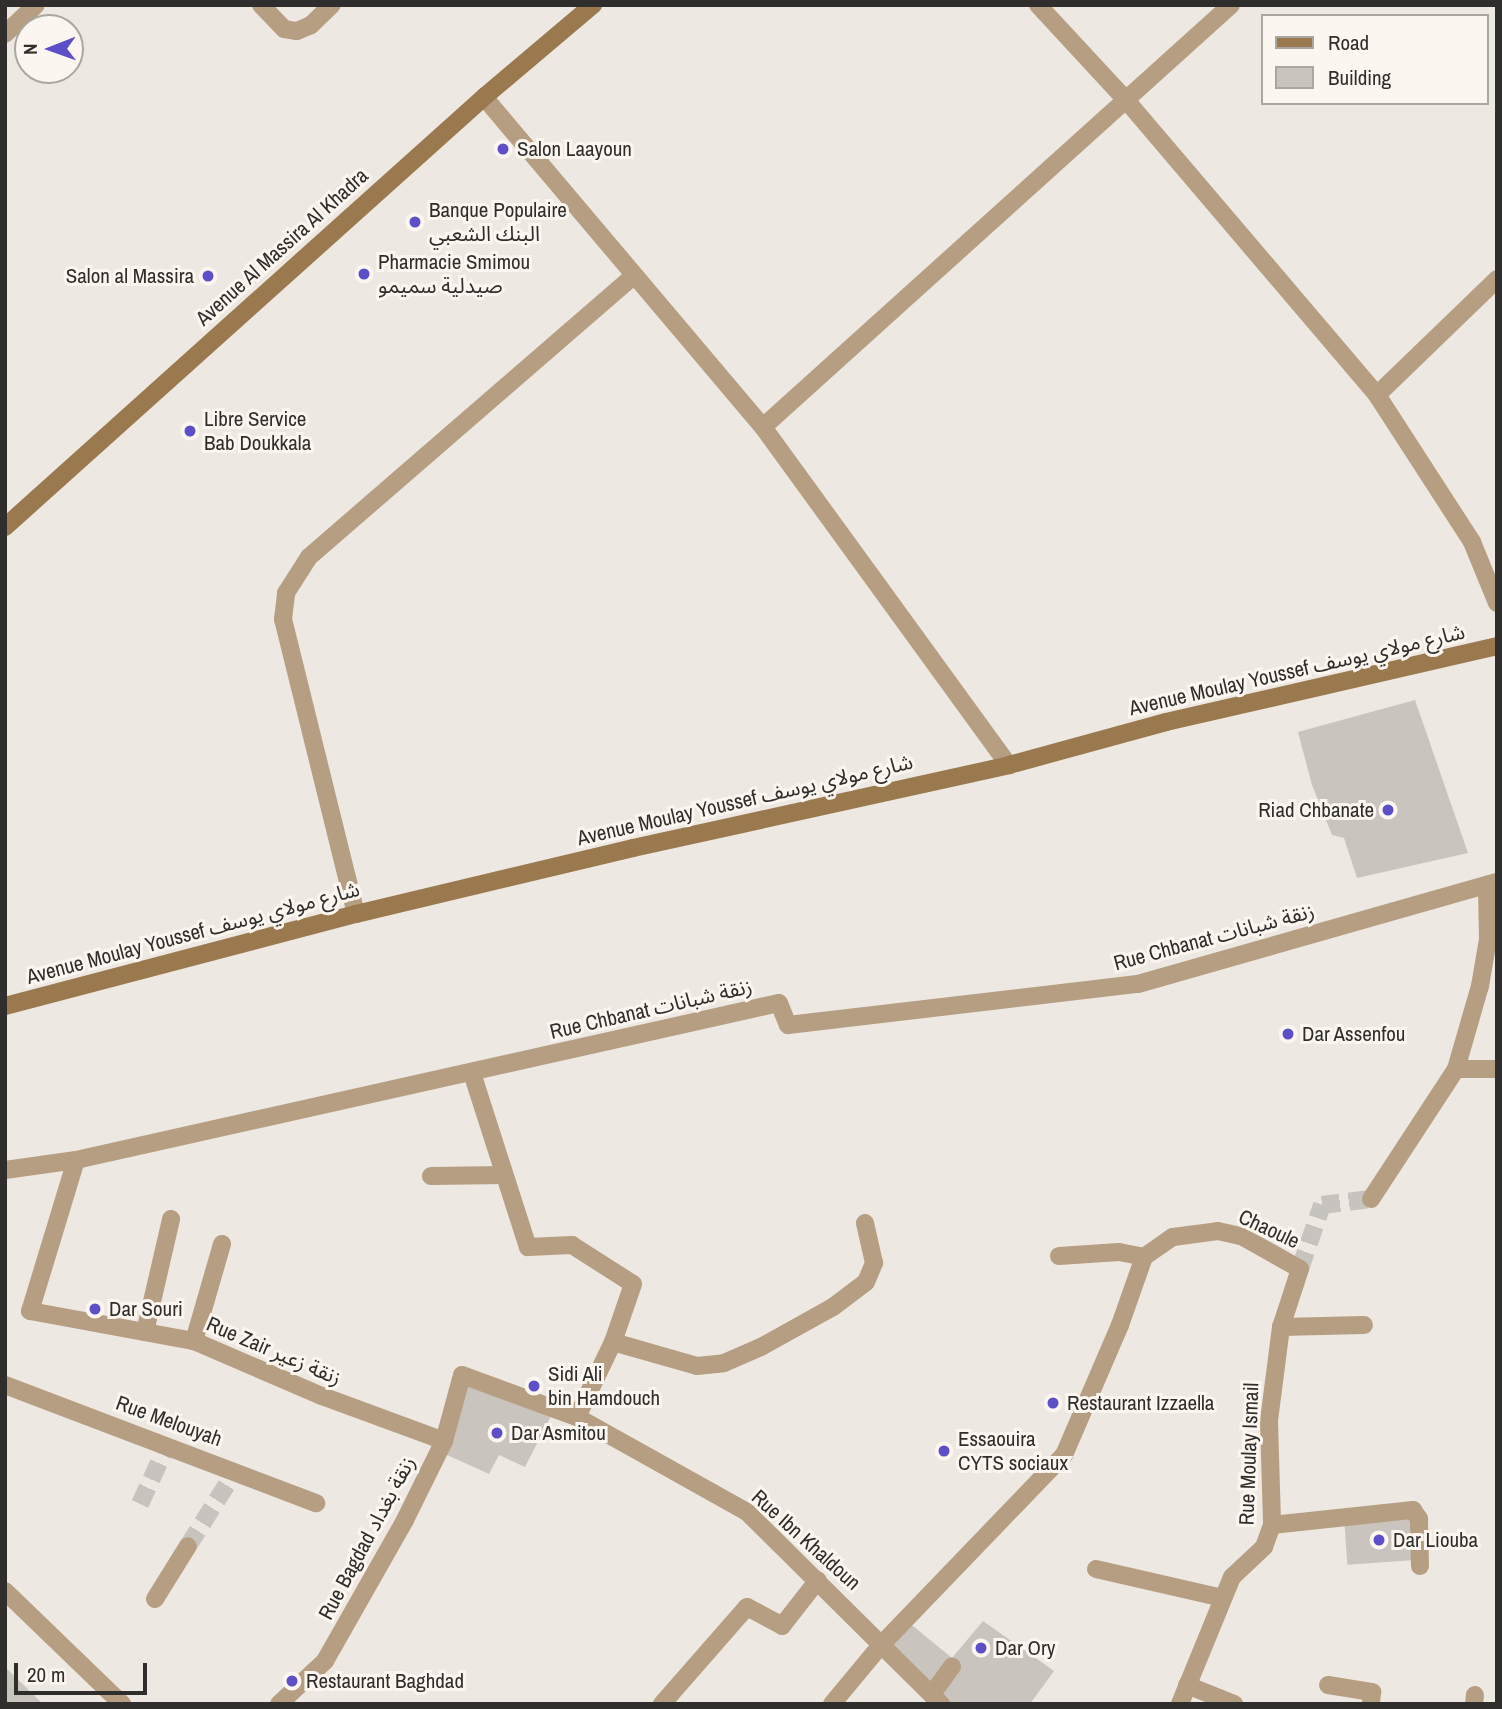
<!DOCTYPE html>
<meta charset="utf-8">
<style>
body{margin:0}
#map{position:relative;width:1502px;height:1709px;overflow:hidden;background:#ede8e2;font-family:"Archivo Narrow","Noto Sans Arabic",sans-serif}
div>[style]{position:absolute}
.building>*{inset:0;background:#c9c4be;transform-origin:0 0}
.street-tunnel>*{height:18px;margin-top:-9px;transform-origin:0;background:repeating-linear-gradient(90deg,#c7c3be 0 18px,transparent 0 27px)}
.lane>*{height:18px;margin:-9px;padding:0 9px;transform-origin:9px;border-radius:9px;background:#b59e81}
.street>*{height:18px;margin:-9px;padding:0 9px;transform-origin:9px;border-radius:9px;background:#b59e81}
.secondary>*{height:18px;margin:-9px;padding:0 9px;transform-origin:9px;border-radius:9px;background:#9b794e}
.dots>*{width:19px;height:19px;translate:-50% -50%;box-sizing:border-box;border:4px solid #fbf6ef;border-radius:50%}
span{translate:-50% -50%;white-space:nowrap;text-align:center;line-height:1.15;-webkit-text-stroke:6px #fbf6ef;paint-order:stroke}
.poi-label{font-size:21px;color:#302e2c}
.left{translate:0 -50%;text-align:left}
.right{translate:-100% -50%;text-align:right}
.street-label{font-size:21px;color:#302e2c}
.frame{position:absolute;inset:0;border:7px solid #302e2c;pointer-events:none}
.legend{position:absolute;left:1261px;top:14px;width:228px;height:91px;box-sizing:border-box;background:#fbf6ef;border:2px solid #aaa6a1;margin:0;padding:9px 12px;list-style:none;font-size:21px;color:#302e2c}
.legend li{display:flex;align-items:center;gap:14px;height:35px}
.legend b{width:35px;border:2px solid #aaa6a1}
.north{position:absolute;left:14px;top:14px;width:70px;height:70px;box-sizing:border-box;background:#fbf6ef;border:2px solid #aaa6a1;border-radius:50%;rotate:269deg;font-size:19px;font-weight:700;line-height:28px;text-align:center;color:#302e2c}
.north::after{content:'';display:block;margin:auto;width:24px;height:32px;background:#5d4fc7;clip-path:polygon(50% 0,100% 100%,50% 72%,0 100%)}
.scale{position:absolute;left:14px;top:1663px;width:133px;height:32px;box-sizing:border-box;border:4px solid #302e2c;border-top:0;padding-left:9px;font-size:21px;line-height:24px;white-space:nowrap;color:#302e2c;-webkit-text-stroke:5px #fbf6ef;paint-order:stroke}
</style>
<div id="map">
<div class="building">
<div style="clip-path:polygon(1415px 700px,1468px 853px,1357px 878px,1344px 838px,1332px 835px,1312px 785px,1298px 732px)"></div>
<div style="clip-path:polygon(467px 1382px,553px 1412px,525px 1467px,499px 1455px,489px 1474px,445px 1454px)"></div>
<div style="left:1412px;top:1514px;width:46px;height:68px;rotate:86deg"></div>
<div style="clip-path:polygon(907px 1621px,952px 1658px,983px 1621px,1054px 1671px,1030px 1704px,949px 1704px,886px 1645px)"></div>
<div style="clip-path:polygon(5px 1667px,43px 1704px,5px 1704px)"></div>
</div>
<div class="street-tunnel">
<div style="left:1300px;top:1269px;width:68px;rotate:-71deg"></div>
<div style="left:1322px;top:1205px;width:49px;rotate:-7deg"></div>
<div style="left:140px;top:1504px;width:65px;rotate:-65.4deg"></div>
<div style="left:188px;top:1546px;width:90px;rotate:-57.7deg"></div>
</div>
<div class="lane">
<div style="left:261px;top:5px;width:33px;rotate:46deg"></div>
<div style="left:284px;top:29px;width:13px;rotate:9deg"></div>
<div style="left:297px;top:31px;width:15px;rotate:-23deg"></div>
<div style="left:311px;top:25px;width:29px;rotate:-44deg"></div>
</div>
<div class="street">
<div style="left:1038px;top:5px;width:129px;rotate:47.2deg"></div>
<div style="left:1126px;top:100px;width:387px;rotate:49.6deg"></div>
<div style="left:1377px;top:395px;width:175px;rotate:57.1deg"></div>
<div style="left:1472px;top:542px;width:66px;rotate:67.7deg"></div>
<div style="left:5px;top:34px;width:42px;rotate:-43.1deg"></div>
<div style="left:484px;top:97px;width:432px;rotate:49.8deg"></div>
<div style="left:763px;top:427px;width:418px;rotate:54deg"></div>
<div style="left:1377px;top:395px;width:167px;rotate:-44deg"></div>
<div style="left:763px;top:427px;width:630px;rotate:-42.04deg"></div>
<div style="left:356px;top:914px;width:304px;rotate:-103.9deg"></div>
<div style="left:283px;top:619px;width:26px;rotate:-83deg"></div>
<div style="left:286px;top:593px;width:43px;rotate:-57.4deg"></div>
<div style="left:309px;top:557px;width:430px;rotate:-40.9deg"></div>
<div style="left:1456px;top:1069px;width:41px"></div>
<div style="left:472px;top:1073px;width:183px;rotate:72.2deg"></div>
<div style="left:528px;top:1247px;width:44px;rotate:-2.6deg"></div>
<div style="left:572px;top:1245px;width:72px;rotate:32.6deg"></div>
<div style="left:633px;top:1284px;width:61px;rotate:109deg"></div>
<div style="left:613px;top:1342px;width:83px;rotate:115.6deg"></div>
<div style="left:76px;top:1160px;width:158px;rotate:106.9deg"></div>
<div style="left:30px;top:1311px;width:167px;rotate:10.4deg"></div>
<div style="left:194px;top:1341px;width:139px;rotate:23.3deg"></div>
<div style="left:322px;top:1396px;width:130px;rotate:20.2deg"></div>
<div style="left:5px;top:1170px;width:72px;rotate:-8deg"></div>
<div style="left:76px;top:1160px;width:720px;rotate:-12.59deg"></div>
<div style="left:779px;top:1003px;width:24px;rotate:68deg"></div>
<div style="left:788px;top:1025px;width:352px;rotate:-6.7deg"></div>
<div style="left:1138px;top:984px;width:373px;rotate:-15.9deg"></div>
<div style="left:431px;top:1176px;width:73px;rotate:-0.8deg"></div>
<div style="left:1371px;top:1199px;width:155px;rotate:-56.8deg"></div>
<div style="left:1456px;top:1069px;width:86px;rotate:-73.9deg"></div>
<div style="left:1480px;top:986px;width:48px;rotate:-80.3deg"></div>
<div style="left:1488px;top:939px;width:54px;rotate:-91.1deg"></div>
<div style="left:1059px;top:1256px;width:60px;rotate:-3.8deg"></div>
<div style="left:1119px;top:1252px;width:25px;rotate:11deg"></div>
<div style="left:1144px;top:1257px;width:35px;rotate:-35deg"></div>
<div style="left:1173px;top:1237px;width:45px;rotate:-7.6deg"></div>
<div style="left:1218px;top:1231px;width:26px;rotate:13deg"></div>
<div style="left:1243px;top:1237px;width:65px;rotate:29.3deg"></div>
<div style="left:1300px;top:1269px;width:61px;rotate:108.1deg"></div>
<div style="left:1281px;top:1327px;width:95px;rotate:97.3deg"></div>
<div style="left:1269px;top:1421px;width:104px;rotate:88.3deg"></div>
<div style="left:1272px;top:1525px;width:23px;rotate:110deg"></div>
<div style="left:1264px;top:1547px;width:44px;rotate:136.8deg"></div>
<div style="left:1232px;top:1577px;width:137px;rotate:112.3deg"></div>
<div style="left:1281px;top:1327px;width:83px;rotate:-1.4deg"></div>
<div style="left:145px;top:1332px;width:116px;rotate:-77deg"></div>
<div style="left:194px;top:1341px;width:101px;rotate:-73.9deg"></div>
<div style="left:613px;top:1342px;width:87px;rotate:15.9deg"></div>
<div style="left:697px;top:1366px;width:27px;rotate:-6deg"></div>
<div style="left:724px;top:1363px;width:40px;rotate:-23.4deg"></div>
<div style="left:761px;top:1347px;width:82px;rotate:-29.1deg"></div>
<div style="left:833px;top:1307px;width:41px;rotate:-37.1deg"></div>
<div style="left:866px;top:1282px;width:21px;rotate:-67deg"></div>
<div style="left:874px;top:1263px;width:41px;rotate:-102.7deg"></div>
<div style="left:5px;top:1385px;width:333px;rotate:20.8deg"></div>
<div style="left:1272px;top:1525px;width:142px;rotate:-6.1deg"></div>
<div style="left:1413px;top:1510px;width:11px;rotate:56deg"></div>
<div style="left:1419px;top:1519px;width:47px;rotate:88.8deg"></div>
<div style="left:1096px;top:1569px;width:130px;rotate:12.9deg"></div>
<div style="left:5px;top:1591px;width:163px;rotate:44deg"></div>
<div style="left:155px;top:1599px;width:62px;rotate:-58.1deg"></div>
<div style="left:1187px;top:1685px;width:51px;rotate:22deg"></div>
<div style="left:1328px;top:1685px;width:45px;rotate:9deg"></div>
<div style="left:1372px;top:1692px;width:12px;rotate:95deg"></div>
<div style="left:932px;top:1694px;width:34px;rotate:-54deg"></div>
<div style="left:279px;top:1704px;width:63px;rotate:-43.1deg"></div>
<div style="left:325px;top:1661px;width:162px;rotate:-60.4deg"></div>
<div style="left:405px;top:1520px;width:88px;rotate:-63.7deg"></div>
<div style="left:444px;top:1441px;width:68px;rotate:-74.7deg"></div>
<div style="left:462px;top:1375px;width:122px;rotate:20.1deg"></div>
<div style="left:577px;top:1417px;width:195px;rotate:29.2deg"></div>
<div style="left:747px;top:1512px;width:273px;rotate:44.7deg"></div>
<div style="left:662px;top:1704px;width:129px;rotate:-48.8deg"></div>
<div style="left:747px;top:1607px;width:40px;rotate:28deg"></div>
<div style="left:782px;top:1626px;width:58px;rotate:-52deg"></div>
<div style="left:832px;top:1704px;width:77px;rotate:-50.3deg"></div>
<div style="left:881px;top:1645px;width:264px;rotate:-46.1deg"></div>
<div style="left:1064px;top:1455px;width:142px;rotate:-66.7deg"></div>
<div style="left:1120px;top:1325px;width:72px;rotate:-70.6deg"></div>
<div style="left:1474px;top:1704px;width:9px;rotate:-84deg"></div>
</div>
<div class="secondary">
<div style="left:5px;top:527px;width:644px;rotate:-41.91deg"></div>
<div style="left:484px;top:97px;width:143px;rotate:-40.2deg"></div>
<div style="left:5px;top:1006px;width:363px;rotate:-14.7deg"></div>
<div style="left:356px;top:914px;width:285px;rotate:-13.4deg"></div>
<div style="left:633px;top:848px;width:385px;rotate:-12.4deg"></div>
<div style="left:1009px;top:765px;width:163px;rotate:-15.3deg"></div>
<div style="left:1166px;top:722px;width:340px;rotate:-12.9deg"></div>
</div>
<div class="dots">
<div style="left:503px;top:149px;background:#5d4fc7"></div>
<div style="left:415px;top:222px;background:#5d4fc7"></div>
<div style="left:364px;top:274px;background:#5d4fc7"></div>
<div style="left:208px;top:276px;background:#5d4fc7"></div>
<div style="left:190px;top:431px;background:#5d4fc7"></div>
<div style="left:1388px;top:810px;background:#5d4fc7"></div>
<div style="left:1288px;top:1034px;background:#5d4fc7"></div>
<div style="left:95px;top:1309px;background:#5d4fc7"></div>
<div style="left:534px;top:1386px;background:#5d4fc7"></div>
<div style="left:1053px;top:1403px;background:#5d4fc7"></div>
<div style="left:497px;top:1433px;background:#5d4fc7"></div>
<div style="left:944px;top:1451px;background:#5d4fc7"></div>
<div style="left:1379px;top:1540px;background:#5d4fc7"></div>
<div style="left:981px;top:1648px;background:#5d4fc7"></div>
<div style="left:292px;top:1681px;background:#5d4fc7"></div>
</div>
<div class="poi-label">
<span class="left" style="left:517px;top:149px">Salon Laayoun</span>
<span class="left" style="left:429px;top:222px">Banque Populaire<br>البنك الشعبي</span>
<span class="left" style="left:378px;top:274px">Pharmacie Smimou<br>صيدلية سميمو</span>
<span class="right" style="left:194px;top:276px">Salon al Massira</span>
<span class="left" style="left:204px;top:431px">Libre Service<br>Bab Doukkala</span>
<span class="right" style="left:1374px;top:810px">Riad Chbanate</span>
<span class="left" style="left:1302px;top:1034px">Dar Assenfou</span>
<span class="left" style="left:109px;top:1309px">Dar Souri</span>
<span class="left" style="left:548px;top:1386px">Sidi Ali<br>bin Hamdouch</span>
<span class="left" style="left:1067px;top:1403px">Restaurant Izzaella</span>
<span class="left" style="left:511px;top:1433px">Dar Asmitou</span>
<span class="left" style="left:958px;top:1451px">Essaouira<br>CYTS sociaux</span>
<span class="left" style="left:1393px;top:1540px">Dar Liouba</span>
<span class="left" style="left:995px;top:1648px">Dar Ory</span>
<span class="left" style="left:306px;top:1681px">Restaurant Baghdad</span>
</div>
<div class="street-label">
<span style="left:282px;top:247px;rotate:-42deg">Avenue Al Massira Al Khadra</span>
<span style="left:1297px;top:670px;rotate:-13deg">Avenue Moulay Youssef شارع مولاي يوسف</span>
<span style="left:745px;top:800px;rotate:-13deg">Avenue Moulay Youssef شارع مولاي يوسف</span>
<span style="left:193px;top:933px;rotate:-15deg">Avenue Moulay Youssef شارع مولاي يوسف</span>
<span style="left:1214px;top:937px;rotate:-15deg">Rue Chbanat زنقة شبانات</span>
<span style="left:651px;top:1009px;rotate:-13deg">Rue Chbanat زنقة شبانات</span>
<span style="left:1269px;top:1229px;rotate:25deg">Chaoule</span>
<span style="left:274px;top:1351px;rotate:23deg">Rue Zair زنقة زعير</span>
<span style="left:169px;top:1421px;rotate:20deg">Rue Melouyah</span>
<span style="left:1249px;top:1454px;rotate:-88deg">Rue Moulay Ismail</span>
<span style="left:367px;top:1538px;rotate:-62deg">Rue Bagdad زنقة بغداد</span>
<span style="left:806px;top:1540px;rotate:42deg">Rue Ibn Khaldoun</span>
</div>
<div class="frame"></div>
<ul class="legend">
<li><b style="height:9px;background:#9b794e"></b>Road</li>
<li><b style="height:19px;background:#c9c4be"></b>Building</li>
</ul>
<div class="north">N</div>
<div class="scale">20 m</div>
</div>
